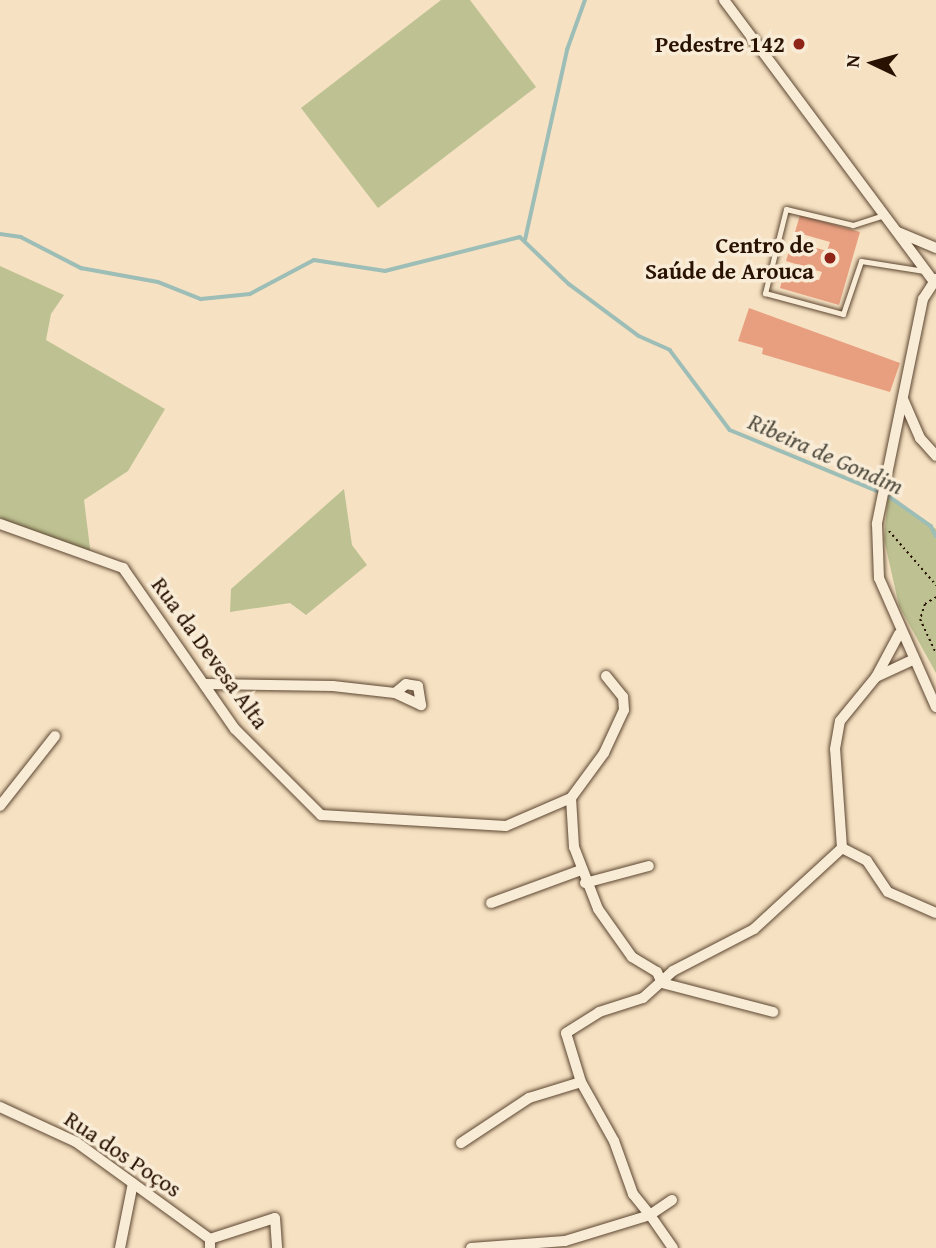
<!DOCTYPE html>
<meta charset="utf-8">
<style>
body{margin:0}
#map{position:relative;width:936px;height:1248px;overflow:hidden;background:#f6e1c2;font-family:"Gentium Book Plus",serif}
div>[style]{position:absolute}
.green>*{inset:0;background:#bec292}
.stream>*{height:3.5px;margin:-1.75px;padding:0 1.75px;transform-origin:1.75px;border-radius:1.75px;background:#9dbdb7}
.building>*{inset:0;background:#e89f80}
.path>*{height:2px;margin-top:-1px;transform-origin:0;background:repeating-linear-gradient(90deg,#291201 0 2px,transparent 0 5.5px)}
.roads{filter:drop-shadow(0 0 2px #5c4631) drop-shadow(0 0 2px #5c4631)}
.lane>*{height:5px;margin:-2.5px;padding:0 2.5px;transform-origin:2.5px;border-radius:2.5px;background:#f9ecd7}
.street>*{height:10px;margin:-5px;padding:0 5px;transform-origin:5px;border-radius:5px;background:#f9ecd7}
.dots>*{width:19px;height:19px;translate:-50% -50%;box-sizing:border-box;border:4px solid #f9ecd7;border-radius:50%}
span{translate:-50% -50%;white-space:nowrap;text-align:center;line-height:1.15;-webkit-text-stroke:7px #f9ecd7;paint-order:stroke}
.poi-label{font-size:23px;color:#291201;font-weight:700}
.right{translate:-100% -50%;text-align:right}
.street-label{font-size:23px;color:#291201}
.water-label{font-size:24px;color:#524e41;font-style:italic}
.north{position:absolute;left:838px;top:28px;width:70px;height:70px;-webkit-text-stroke:5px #f9ecd7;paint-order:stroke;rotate:275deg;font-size:19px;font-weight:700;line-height:28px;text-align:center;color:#291201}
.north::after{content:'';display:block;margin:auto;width:24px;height:32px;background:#291201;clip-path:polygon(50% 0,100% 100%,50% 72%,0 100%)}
</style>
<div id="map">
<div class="green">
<div style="clip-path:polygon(441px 0,470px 0,536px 87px,378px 208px,301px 108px)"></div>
<div style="clip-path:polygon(0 266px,64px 295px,51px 314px,46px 340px,165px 409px,128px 471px,84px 500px,91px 556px,0 521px)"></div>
<div style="clip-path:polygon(344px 489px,352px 545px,367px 565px,306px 615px,290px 603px,230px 612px,231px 589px)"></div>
<div style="clip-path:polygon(888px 496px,936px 529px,936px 673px,899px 606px,884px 539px)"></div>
</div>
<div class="stream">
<div style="left:0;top:234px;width:21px;rotate:8deg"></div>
<div style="left:21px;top:237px;width:68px;rotate:27.3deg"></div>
<div style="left:81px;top:268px;width:78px;rotate:10.3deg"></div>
<div style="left:158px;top:282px;width:46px;rotate:21.6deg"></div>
<div style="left:201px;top:299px;width:49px;rotate:-5.8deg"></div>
<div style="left:250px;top:294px;width:72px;rotate:-28deg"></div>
<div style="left:314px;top:260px;width:72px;rotate:8.8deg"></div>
<div style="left:385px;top:271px;width:139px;rotate:-14.1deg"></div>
<div style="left:520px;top:237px;width:68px;rotate:43.8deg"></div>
<div style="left:569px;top:284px;width:87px;rotate:36.6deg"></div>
<div style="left:639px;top:336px;width:34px;rotate:24deg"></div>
<div style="left:670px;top:350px;width:100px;rotate:53.1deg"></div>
<div style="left:730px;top:430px;width:162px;rotate:22.5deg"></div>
<div style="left:525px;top:240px;width:195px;rotate:-77.5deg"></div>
<div style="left:567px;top:50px;width:53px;rotate:-70.2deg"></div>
<div style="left:887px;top:495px;width:54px;rotate:35.2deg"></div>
<div style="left:931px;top:526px;width:11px;rotate:63deg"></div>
</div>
<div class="building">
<div style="clip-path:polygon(800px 215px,860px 232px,839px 305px,780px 288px,785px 270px,819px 280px,822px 272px,786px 261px,792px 241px,827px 251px,830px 242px,795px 232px)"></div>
<div style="clip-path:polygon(749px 308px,900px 363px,890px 392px,762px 354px,763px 348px,738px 341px)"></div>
</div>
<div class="path">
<div style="left:889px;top:531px;width:72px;rotate:49deg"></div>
<div style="left:936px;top:597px;width:13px;rotate:148deg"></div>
<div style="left:925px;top:604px;width:16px;rotate:108deg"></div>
<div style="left:920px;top:619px;width:38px;rotate:65deg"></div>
</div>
<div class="roads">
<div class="lane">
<div style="left:884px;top:215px;width:33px;rotate:162deg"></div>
<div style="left:853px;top:225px;width:69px;rotate:-166.6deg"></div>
<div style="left:786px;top:209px;width:87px;rotate:104deg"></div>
<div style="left:765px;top:293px;width:81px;rotate:15.1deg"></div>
<div style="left:843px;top:314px;width:56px;rotate:-71.2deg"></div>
<div style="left:861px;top:261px;width:64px;rotate:9deg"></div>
</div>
<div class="street">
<div style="left:724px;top:0;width:352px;rotate:53.3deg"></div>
<div style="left:898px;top:232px;width:41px;rotate:22.8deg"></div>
<div style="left:936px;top:279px;width:24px;rotate:123deg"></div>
<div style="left:923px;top:299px;width:230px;rotate:101.6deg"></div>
<div style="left:877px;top:524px;width:54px;rotate:87.9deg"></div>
<div style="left:879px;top:578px;width:141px;rotate:66.2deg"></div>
<div style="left:903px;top:399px;width:43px;rotate:66.4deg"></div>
<div style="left:920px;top:438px;width:24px;rotate:48deg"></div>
<div style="left:0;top:524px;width:131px;rotate:19.7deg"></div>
<div style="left:123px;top:568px;width:196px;rotate:55.2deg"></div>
<div style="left:235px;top:729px;width:122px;rotate:45deg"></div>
<div style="left:321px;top:815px;width:185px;rotate:3.4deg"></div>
<div style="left:506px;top:826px;width:71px;rotate:-23.3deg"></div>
<div style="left:876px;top:677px;width:40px;rotate:-25deg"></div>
<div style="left:206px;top:684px;width:127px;rotate:0.9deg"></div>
<div style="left:333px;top:686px;width:62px;rotate:6.4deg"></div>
<div style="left:395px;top:693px;width:29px;rotate:25deg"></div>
<div style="left:421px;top:705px;width:19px;rotate:-99deg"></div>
<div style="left:418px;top:686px;width:12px;rotate:-171deg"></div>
<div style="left:406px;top:684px;width:14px;rotate:141deg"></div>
<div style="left:571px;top:798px;width:49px;rotate:86.5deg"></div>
<div style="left:574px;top:847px;width:66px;rotate:68.8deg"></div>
<div style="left:598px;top:909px;width:59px;rotate:54.7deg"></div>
<div style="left:632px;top:957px;width:29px;rotate:31deg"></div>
<div style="left:657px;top:972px;width:12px;rotate:66deg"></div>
<div style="left:571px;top:798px;width:56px;rotate:-53.7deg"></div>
<div style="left:604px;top:753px;width:47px;rotate:-65.1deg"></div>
<div style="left:624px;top:710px;width:13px;rotate:-94deg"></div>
<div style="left:623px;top:697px;width:27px;rotate:-129deg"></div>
<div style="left:0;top:806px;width:89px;rotate:-51.8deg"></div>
<div style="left:842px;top:848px;width:28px;rotate:27deg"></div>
<div style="left:867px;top:861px;width:37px;rotate:56deg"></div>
<div style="left:888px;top:892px;width:52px;rotate:23.6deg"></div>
<div style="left:585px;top:883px;width:66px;rotate:-14.9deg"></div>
<div style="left:491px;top:903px;width:96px;rotate:-20.1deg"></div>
<div style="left:662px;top:983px;width:115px;rotate:14.6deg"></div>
<div style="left:0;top:1107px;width:84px;rotate:24.7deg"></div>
<div style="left:76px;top:1142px;width:165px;rotate:35.9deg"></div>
<div style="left:210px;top:1239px;width:9px;rotate:90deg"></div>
<div style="left:461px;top:1143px;width:82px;rotate:-33.5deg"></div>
<div style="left:529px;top:1098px;width:54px;rotate:-17.1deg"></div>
<div style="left:672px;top:1200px;width:27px;rotate:146deg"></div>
<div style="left:650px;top:1215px;width:27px;rotate:-129deg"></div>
<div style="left:633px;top:1194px;width:56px;rotate:-109.7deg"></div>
<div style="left:614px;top:1141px;width:68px;rotate:-119.2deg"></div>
<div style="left:581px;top:1082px;width:51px;rotate:-107deg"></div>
<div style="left:566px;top:1033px;width:39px;rotate:-32deg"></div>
<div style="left:599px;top:1012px;width:46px;rotate:-17.7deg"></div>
<div style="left:643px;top:998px;width:40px;rotate:-42deg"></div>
<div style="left:673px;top:971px;width:91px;rotate:-27.4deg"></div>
<div style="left:754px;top:929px;width:120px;rotate:-42.6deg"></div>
<div style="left:842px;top:848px;width:99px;rotate:-94deg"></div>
<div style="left:835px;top:749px;width:28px;rotate:-80deg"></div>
<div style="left:840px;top:721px;width:57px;rotate:-50.7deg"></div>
<div style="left:876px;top:677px;width:49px;rotate:-61.9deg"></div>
<div style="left:210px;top:1239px;width:68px;rotate:-17.9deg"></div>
<div style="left:275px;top:1218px;width:30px;rotate:86deg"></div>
<div style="left:120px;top:1248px;width:66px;rotate:-78.7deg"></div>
<div style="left:471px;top:1248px;width:94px;rotate:-4.3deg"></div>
<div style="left:565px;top:1241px;width:89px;rotate:-17deg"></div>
<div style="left:650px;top:1215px;width:40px;rotate:55.1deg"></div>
</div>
</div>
<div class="dots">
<div style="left:799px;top:44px;background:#8f2418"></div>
<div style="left:830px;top:258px;background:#8f2418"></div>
</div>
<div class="poi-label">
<span class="right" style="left:785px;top:44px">Pedestre 142</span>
<span class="right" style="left:814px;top:258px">Centro de<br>Saúde de Arouca</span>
</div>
<div class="street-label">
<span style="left:210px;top:653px;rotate:54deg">Rua da Devesa Alta</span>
<span style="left:123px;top:1154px;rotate:34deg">Rua dos Poços</span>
</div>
<div class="water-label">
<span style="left:826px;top:454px;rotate:24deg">Ribeira de Gondim</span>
</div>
<div class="north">N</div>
</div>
